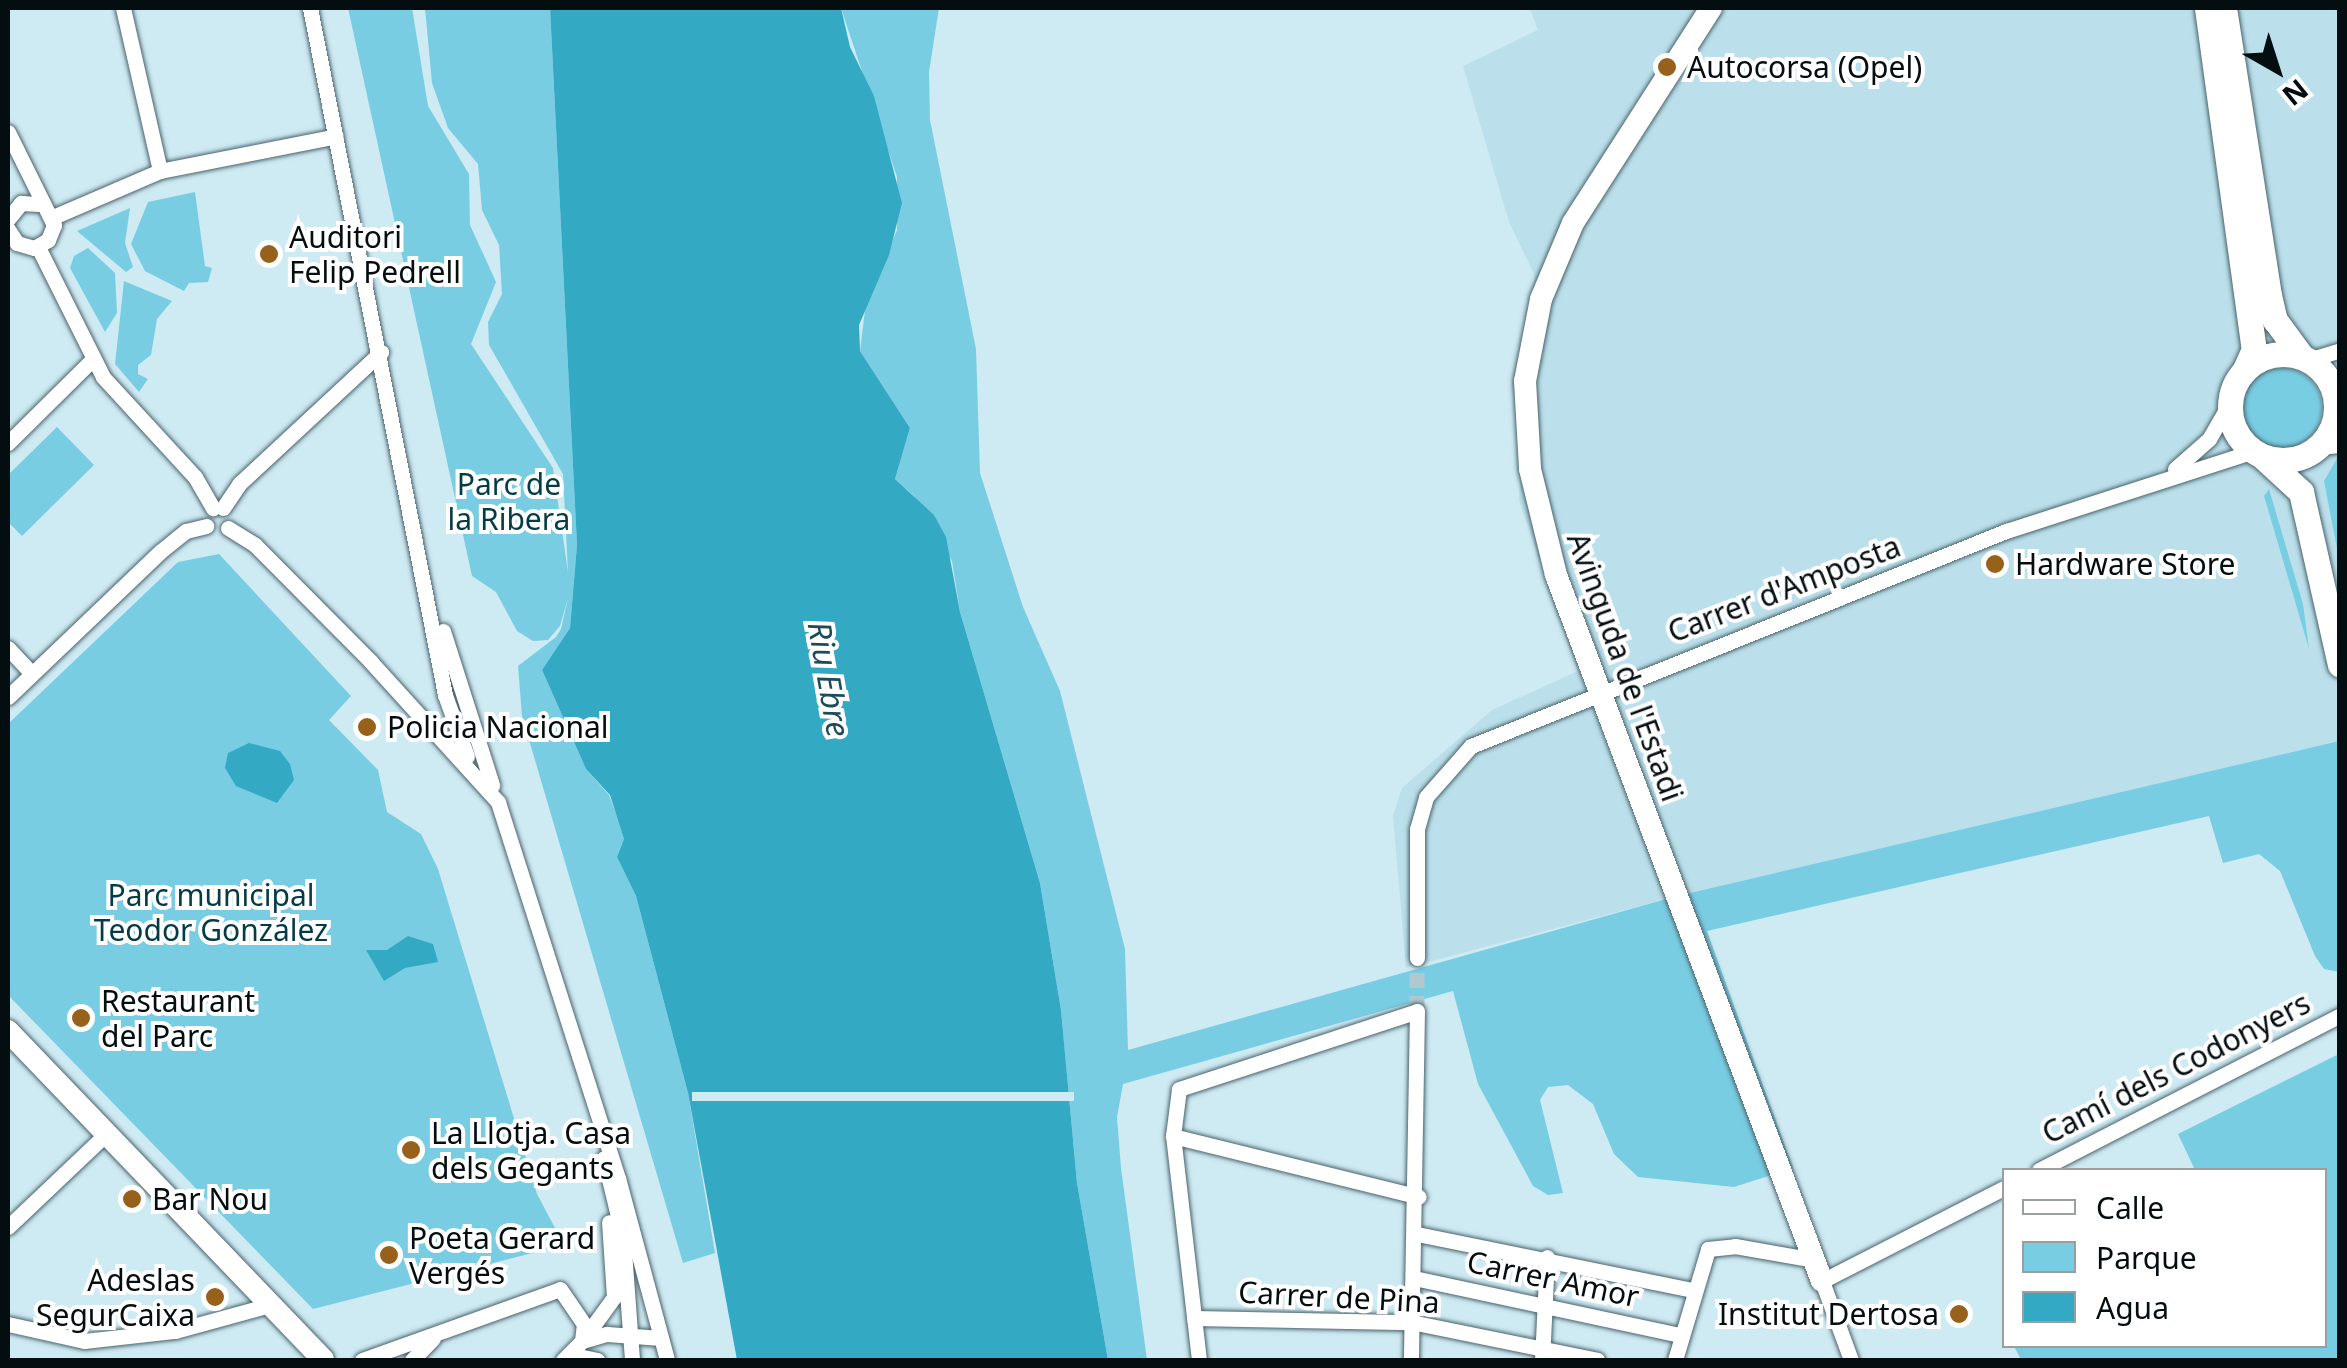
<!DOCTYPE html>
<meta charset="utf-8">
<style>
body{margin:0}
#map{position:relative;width:2347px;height:1368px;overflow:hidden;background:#ceeaf3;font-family:"Noto Sans",sans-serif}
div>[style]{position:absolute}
.built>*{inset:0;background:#bbe0eb}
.green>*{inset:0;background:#79cde3}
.round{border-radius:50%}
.water>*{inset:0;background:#34a9c4}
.pier>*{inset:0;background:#ceeaf3;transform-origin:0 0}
.street-tunnel>*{height:15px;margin-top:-7.5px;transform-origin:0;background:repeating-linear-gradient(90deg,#b0c9d1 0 15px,transparent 0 23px)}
.roads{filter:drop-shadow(0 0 2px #4a636b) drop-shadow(0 0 2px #4a636b)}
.street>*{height:15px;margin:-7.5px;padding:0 7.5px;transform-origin:7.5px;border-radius:7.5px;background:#fff}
.secondary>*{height:22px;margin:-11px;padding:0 11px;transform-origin:11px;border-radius:11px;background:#fff}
.primary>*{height:25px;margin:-12.5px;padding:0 12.5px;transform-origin:12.5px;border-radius:12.5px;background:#fff}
.primary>.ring{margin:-12.5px;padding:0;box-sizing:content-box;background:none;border:25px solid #fff;border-radius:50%}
.dots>*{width:28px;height:28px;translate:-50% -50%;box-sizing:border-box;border:5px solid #fff;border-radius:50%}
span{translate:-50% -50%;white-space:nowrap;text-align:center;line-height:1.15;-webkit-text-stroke:8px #fff;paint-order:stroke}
.poi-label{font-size:30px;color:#040d10}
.left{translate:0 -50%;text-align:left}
.right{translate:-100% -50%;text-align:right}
.park-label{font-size:30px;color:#053b46}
.street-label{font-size:30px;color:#040d10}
.water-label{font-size:32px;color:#1c4c58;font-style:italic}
.frame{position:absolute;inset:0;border:10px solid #040d10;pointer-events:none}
.legend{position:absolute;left:2002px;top:1168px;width:325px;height:180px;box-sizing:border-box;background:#fff;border:2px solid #9b9e9f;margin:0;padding:12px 18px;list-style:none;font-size:30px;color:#040d10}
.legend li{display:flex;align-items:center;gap:20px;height:50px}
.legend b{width:50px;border:2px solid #9b9e9f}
.north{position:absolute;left:2227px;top:20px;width:100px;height:100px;-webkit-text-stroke:8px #fff;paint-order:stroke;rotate:141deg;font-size:28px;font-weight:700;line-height:40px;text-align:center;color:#040d10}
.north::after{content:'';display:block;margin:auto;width:35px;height:45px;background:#040d10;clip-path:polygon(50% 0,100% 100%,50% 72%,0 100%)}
</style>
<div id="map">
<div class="built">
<div style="clip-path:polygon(1530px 8px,2339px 8px,2339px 741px,1677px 896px,1406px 968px,1393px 816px,1402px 788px,1492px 710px,1578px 671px,1519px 500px,1522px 447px,1512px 384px,1535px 276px,1509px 222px,1463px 66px,1538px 30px)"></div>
</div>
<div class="green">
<div style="clip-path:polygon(348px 8px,412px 8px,428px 106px,469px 174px,470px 225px,496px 282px,471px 344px,553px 468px,568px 572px,563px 474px,489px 345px,488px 322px,502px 294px,499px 245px,482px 210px,478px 164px,448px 128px,432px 83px,425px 8px,550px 8px,577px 545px,570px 628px,542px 670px,586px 769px,609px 795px,619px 822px,624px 839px,617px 857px,636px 896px,688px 1093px,715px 1253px,683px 1263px,522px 716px,518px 666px,556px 637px,561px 629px,568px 598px,560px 626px,548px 640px,533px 641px,517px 631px,496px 592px,472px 576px)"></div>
<div style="clip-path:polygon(841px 8px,939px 8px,929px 72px,930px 120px,976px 349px,980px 473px,1023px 607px,1060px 691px,1125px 949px,1128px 1050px,1677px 896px,2339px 741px,2339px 972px,2324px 969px,2315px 956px,2280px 871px,2259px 854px,2223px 863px,2209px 816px,1707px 931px,1793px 1168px,1734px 1187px,1638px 1177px,1614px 1154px,1593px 1104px,1568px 1085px,1548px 1087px,1540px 1100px,1563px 1193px,1548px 1195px,1533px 1186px,1478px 1084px,1453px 991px,1123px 1084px,1117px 1117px,1121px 1168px,1147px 1360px,1108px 1360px,1077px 1183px,1061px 1010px,1040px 883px,960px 612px,952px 561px,914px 496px,895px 479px,910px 428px,860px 351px,866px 302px,897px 230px,897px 177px)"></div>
<div style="clip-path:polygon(195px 192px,205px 266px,212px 268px,208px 282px,189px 283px,184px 291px,145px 271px,131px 244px,148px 202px)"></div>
<div style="clip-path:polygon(130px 208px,125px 243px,133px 267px,126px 272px,77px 231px)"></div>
<div style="clip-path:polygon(88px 248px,115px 273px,117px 313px,105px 332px,70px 268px,74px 256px)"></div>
<div style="clip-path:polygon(124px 281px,172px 301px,157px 319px,151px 355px,138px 365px,138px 374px,148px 379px,139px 392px,115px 364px)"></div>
<div class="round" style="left:2242px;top:368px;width:80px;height:80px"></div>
<div style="clip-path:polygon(57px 427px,94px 465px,22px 536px,8px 522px,8px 475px)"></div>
<div style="clip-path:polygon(2339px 455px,2339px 559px,2324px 481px)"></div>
<div style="clip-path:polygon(2269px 489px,2303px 604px,2309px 649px,2264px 496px)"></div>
<div style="clip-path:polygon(219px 554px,351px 696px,329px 720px,378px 770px,387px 812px,421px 834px,438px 869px,537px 1194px,564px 1245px,313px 1309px,8px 995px,8px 724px,178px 562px)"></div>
<div style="clip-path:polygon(2339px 1054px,2339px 1360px,2021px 1360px,2014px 1346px,2324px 1346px,2324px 1170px,2195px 1170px,2178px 1134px)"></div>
</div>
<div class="water">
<div style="clip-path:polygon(550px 8px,841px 8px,850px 47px,874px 96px,902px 203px,889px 255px,859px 325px,860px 351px,910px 428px,895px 479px,934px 515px,946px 537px,960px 612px,1040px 883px,1061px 1010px,1077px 1183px,1108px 1360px,737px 1360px,688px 1093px,636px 896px,617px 857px,624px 839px,610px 795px,586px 769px,542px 670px,570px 628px,577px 545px)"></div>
<div style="clip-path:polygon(249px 743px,280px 751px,290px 764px,294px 780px,277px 803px,236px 786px,225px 768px,228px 753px)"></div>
<div style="clip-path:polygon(408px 936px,433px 944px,438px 962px,405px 968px,384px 981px,366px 950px,387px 950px)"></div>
</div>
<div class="pier">
<div style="left:1074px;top:1092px;width:9px;height:382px;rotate:90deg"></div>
</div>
<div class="street-tunnel">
<div style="left:1417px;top:1011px;width:53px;rotate:-90deg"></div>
</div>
<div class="roads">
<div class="street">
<div style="left:123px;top:8px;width:167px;rotate:77.2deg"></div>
<div style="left:310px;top:8px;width:700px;rotate:78.88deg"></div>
<div style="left:445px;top:695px;width:65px;rotate:70.2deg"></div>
<div style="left:8px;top:132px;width:104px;rotate:63.7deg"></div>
<div style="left:54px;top:225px;width:16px;rotate:112deg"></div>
<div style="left:48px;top:240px;width:16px;rotate:150deg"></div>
<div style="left:34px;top:248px;width:18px;rotate:-164deg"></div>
<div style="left:17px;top:243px;width:17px;rotate:-123deg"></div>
<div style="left:53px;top:217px;width:116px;rotate:-23.3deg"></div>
<div style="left:160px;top:171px;width:179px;rotate:-11.2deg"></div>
<div style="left:8px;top:219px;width:21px;rotate:-51deg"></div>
<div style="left:21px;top:203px;width:22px;rotate:3deg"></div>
<div style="left:38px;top:247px;width:145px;rotate:63.4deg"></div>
<div style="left:103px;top:377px;width:136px;rotate:47.4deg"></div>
<div style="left:195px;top:477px;width:36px;rotate:60deg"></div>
<div style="left:2308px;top:360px;width:34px;rotate:-17deg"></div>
<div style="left:2335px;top:397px;width:10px;rotate:-61deg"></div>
<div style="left:8px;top:443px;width:118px;rotate:-44.7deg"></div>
<div style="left:2318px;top:447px;width:22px;rotate:-5deg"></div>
<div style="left:2175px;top:469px;width:45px;rotate:-41.4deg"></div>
<div style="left:2209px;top:439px;width:39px;rotate:-60deg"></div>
<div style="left:223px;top:508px;width:29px;rotate:-56deg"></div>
<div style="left:239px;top:484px;width:194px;rotate:-42.9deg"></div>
<div style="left:228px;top:528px;width:32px;rotate:32deg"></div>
<div style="left:255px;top:545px;width:165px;rotate:45.2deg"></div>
<div style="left:371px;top:662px;width:189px;rotate:47.8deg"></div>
<div style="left:498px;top:802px;width:395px;rotate:72.3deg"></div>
<div style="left:618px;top:1178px;width:188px;rotate:74.9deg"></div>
<div style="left:443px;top:631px;width:162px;rotate:72.3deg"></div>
<div style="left:8px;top:648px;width:35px;rotate:47deg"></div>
<div style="left:8px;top:697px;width:211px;rotate:-43.7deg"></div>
<div style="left:161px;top:551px;width:32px;rotate:-39deg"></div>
<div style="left:186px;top:531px;width:21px;rotate:-14deg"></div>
<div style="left:1417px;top:958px;width:129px;rotate:-90deg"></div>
<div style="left:1417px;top:829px;width:33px;rotate:-74deg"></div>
<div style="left:1426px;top:797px;width:68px;rotate:-48.6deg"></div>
<div style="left:1471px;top:746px;width:577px;rotate:-21.89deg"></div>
<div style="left:2006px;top:531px;width:260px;rotate:-17.9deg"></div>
<div style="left:1173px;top:1136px;width:253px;rotate:13.9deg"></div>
<div style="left:604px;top:1158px;width:81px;rotate:76.5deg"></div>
<div style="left:623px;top:1237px;width:123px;rotate:85.8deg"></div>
<div style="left:2039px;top:1170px;width:339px;rotate:-27.2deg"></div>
<div style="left:8px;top:1227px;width:135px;rotate:-43.5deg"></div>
<div style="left:1417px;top:1234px;width:281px;rotate:11.5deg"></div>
<div style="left:1414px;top:1278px;width:273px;rotate:12.1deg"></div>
<div style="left:1194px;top:1318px;width:217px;rotate:1.1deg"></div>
<div style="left:1411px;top:1322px;width:190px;rotate:11.5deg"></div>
<div style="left:8px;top:1324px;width:78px;rotate:12.6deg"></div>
<div style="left:84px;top:1341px;width:92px;rotate:-6.3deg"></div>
<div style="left:175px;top:1331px;width:102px;rotate:-15.4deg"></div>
<div style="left:582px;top:1341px;width:54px;rotate:-54deg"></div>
<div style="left:614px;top:1297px;width:75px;rotate:-93.8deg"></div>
<div style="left:569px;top:1354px;width:29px;rotate:12deg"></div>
<div style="left:362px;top:1360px;width:210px;rotate:-19.7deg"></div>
<div style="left:560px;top:1289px;width:42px;rotate:55.6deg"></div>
<div style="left:584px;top:1324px;width:17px;rotate:97deg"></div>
<div style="left:412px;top:1360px;width:30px;rotate:-46deg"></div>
<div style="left:563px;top:1360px;width:27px;rotate:-45deg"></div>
<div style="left:582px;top:1341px;width:26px;rotate:-16deg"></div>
<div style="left:607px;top:1334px;width:54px;rotate:4.2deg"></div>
<div style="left:1199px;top:1360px;width:226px;rotate:-96.6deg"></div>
<div style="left:1173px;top:1136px;width:47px;rotate:-82.7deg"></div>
<div style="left:1179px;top:1089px;width:250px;rotate:-18.1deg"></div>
<div style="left:1417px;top:1011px;width:349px;rotate:91deg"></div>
<div style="left:1542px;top:1360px;width:103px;rotate:-87.2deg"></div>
<div style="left:1675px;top:1360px;width:116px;rotate:-73.4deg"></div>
<div style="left:1708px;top:1249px;width:27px;rotate:-6deg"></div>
<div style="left:1735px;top:1246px;width:80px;rotate:10deg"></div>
<div style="left:1851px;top:1360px;width:84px;rotate:-110.2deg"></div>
<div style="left:1822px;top:1281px;width:204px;rotate:-27.1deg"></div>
</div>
<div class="secondary">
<div style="left:1711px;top:8px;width:255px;rotate:122.7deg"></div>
<div style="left:1573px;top:223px;width:82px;rotate:112.8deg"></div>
<div style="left:1541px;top:299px;width:84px;rotate:101deg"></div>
<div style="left:1525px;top:381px;width:88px;rotate:86.7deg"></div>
<div style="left:1530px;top:469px;width:109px;rotate:76.2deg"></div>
<div style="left:1556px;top:575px;width:754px;rotate:69.36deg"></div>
<div style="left:8px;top:1031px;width:455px;rotate:46.2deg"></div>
</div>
<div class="primary">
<div style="left:2207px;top:8px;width:344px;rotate:82.2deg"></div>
<div style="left:2254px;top:349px;width:24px;rotate:114deg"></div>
<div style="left:2224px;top:8px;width:291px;rotate:81.1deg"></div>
<div style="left:2269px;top:295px;width:26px;rotate:77deg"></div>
<div style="left:2275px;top:320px;width:46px;rotate:53.9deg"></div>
<div class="ring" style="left:2230px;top:354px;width:81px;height:81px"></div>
<div style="left:2263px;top:457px;width:52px;rotate:42.6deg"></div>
<div style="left:2301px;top:492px;width:177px;rotate:77.3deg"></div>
</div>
</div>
<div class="dots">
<div style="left:1667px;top:67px;background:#98611b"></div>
<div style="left:269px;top:254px;background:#98611b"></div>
<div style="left:1995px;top:564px;background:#98611b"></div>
<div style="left:367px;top:727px;background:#98611b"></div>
<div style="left:81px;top:1018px;background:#98611b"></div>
<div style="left:411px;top:1150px;background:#98611b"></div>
<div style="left:132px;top:1199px;background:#98611b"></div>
<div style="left:389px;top:1255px;background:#98611b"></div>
<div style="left:215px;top:1297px;background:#98611b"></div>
<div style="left:1959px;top:1314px;background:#98611b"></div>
</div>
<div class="poi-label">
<span class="left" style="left:1687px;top:67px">Autocorsa (Opel)</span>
<span class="left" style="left:289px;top:254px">Auditori<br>Felip Pedrell</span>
<span class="left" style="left:2015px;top:564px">Hardware Store</span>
<span class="left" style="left:387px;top:727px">Policia Nacional</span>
<span class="left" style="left:101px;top:1018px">Restaurant<br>del Parc</span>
<span class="left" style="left:431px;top:1150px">La Llotja. Casa<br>dels Gegants</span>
<span class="left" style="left:152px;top:1199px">Bar Nou</span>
<span class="left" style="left:409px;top:1255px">Poeta Gerard<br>Vergés</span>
<span class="right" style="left:195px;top:1297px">Adeslas<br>SegurCaixa</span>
<span class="right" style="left:1939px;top:1314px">Institut Dertosa</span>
</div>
<div class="park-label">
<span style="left:509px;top:501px">Parc de<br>la Ribera</span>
<span style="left:211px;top:912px">Parc municipal<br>Teodor González</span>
</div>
<div class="street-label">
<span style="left:1784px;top:589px;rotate:-21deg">Carrer d'Amposta</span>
<span style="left:1625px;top:667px;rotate:70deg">Avinguda de l'Estadi</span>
<span style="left:2176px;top:1068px;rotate:-27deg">Camí dels Codonyers</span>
<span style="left:1553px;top:1279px;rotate:12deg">Carrer Amor</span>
<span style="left:1339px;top:1297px;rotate:3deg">Carrer de Pina</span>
</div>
<div class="water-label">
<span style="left:829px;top:679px;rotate:80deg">Riu Ebre</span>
</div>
<div class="frame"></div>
<ul class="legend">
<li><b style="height:12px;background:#fff"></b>Calle</li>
<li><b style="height:28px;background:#79cde3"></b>Parque</li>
<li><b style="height:28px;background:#34a9c4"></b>Agua</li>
</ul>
<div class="north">N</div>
</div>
